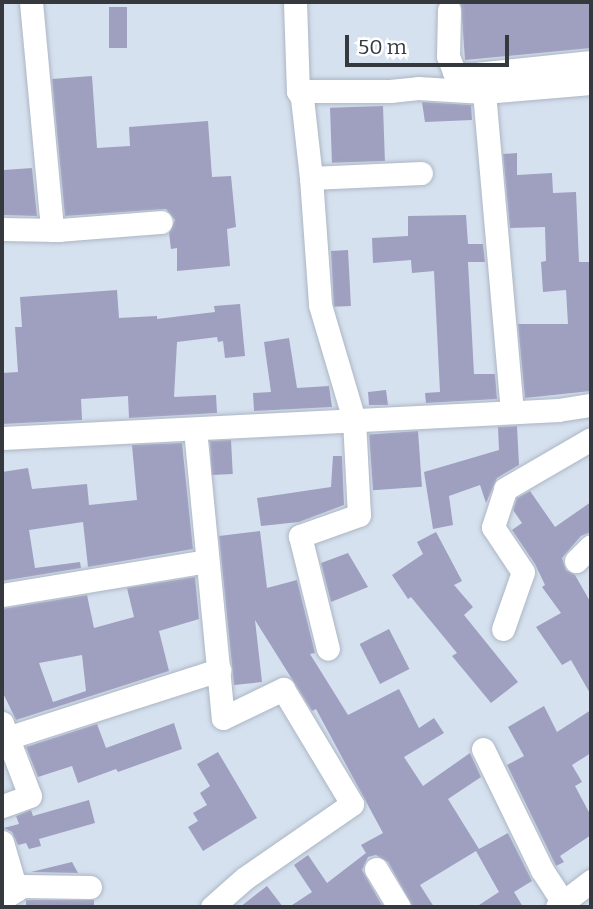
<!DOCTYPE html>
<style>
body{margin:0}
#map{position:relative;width:593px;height:909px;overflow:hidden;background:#d6e1ef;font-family:Bitter,serif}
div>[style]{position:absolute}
.building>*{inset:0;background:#9f9fc0;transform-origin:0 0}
.roads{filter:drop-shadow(0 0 2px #acb6c4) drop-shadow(0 0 2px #acb6c4)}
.minor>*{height:23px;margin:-11.5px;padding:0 11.5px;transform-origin:11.5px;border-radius:11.5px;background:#fff}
span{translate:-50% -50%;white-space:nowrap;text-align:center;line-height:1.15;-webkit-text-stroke:5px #fff;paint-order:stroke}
.frame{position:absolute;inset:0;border:4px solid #35393e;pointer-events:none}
.scale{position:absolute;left:345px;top:35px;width:164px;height:32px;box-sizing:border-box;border:4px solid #35393e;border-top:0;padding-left:9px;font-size:21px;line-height:24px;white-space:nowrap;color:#35393e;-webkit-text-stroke:5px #fff;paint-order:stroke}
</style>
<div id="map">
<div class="building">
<div style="clip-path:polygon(591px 2px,591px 48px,465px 60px,461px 3px)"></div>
<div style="left:109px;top:7px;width:18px;height:41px"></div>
<div style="clip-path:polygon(92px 76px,97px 148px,130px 146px,129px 127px,208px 121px,212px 177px,231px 176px,236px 227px,227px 229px,230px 266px,177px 271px,177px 248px,171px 249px,169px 233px,175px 220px,166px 209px,65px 216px,52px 79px)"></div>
<div style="clip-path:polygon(422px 102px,471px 105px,472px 120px,425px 122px)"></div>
<div style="left:383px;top:106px;width:55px;height:53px;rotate:88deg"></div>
<div style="clip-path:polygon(517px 153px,517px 175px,552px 173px,553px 193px,576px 192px,579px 262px,591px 262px,591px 391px,525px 398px,518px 324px,568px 324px,566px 290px,543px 292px,541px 262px,546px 261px,545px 227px,510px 228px,503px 154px)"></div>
<div style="clip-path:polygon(32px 168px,37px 216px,2px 215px,4px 170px)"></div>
<div style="clip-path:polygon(466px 215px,468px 244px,483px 244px,485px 262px,468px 262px,474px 374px,495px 374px,497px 399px,426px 403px,425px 393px,440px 392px,434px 271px,412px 273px,411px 260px,373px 263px,372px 238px,408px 236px,408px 216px)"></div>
<div style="left:348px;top:250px;width:56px;height:17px;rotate:87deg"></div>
<div style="clip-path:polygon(117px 290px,119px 318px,157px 316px,157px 319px,215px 312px,214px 306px,240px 304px,245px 356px,225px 358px,223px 341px,218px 342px,217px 337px,177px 342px,174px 397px,216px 395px,217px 413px,129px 418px,128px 396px,81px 399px,82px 420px,2px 424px,2px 373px,18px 372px,15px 327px,22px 327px,20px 297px)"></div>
<div style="clip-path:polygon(289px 338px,297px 388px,329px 386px,332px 407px,254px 411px,253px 393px,271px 392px,264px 342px)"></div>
<div style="clip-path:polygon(386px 390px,388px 405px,369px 405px,368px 392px)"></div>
<div style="clip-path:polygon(517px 426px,519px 465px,497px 478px,486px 503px,480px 485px,449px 496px,453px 525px,433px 529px,424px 472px,499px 450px,498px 427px)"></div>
<div style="left:418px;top:431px;width:56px;height:49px;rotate:86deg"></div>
<div style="left:231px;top:440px;width:34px;height:21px;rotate:87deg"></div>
<div style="clip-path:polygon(182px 443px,193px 549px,88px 567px,83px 522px,29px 530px,35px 568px,80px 562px,81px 568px,2px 581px,2px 472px,28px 468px,32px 489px,87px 484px,89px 505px,137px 500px,132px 445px)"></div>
<div style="clip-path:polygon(333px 456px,342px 456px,344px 505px,299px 522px,261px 526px,257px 498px,331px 487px)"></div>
<div style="clip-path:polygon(530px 491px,555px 527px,591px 502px,591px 532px,581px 536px,562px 558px,566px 570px,575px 575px,591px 603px,591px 695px,571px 660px,562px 665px,536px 627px,561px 613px,542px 587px,545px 585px,535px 564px,512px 530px,522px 523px,513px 510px,517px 498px)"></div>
<div style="clip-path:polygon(260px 531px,267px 588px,297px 580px,315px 653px,310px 654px,348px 715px,399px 689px,419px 728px,434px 718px,444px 733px,404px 757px,423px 786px,470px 753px,481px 777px,448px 799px,479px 849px,508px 833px,532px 881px,514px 892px,523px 907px,476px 907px,499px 892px,476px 851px,420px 885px,434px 907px,413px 907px,388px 862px,376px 855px,368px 857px,362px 870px,383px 907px,289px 907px,312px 892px,294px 865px,308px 855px,327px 883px,366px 853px,361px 845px,383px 833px,316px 709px,312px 711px,255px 620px,262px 682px,234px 685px,219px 536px)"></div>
<div style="clip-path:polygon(436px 532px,462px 581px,454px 585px,473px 607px,464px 615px,518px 682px,491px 703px,452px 656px,457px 653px,411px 597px,408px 599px,392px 575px,423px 554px,417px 542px)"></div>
<div style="clip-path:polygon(348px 553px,368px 587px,331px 602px,321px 563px)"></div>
<div style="clip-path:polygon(evenodd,195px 577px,199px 619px,159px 631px,169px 671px,16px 720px,2px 691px,2px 609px,87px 595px,94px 628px,134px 617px,127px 588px,195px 577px,82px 655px,86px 691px,53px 702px,39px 663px,82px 655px)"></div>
<div style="left:389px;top:629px;width:45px;height:33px;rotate:63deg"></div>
<div style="clip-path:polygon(544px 706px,557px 732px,591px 710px,591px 753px,572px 765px,582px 782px,575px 786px,591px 816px,591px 835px,560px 856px,564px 862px,556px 866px,507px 765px,524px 756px,508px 727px)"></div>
<div style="clip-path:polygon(174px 723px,182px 749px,118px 772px,116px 769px,78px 783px,72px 766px,38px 777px,26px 747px,97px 724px,106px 748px)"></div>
<div style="clip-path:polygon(218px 752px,257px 818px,203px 851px,188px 827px,198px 821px,193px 813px,207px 805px,200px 793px,210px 786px,197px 764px)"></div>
<div style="clip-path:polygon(89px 800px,95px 823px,39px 839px,41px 846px,29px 849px,26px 843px,18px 845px,12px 832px,4px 828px,19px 824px,16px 816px,31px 810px,33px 816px)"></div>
<div style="clip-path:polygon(72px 862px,78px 873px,31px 872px)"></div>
<div style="clip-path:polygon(267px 886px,283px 907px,240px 907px)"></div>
<div style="left:26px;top:900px;width:68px;height:9px"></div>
</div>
<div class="roads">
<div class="minor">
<div style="left:31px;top:2px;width:229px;rotate:84.7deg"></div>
<div style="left:295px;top:2px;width:89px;rotate:88.1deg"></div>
<div style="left:298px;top:91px;width:8px;rotate:60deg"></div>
<div style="left:302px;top:98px;width:81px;rotate:83.6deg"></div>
<div style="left:311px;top:178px;width:127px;rotate:85.9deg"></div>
<div style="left:320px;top:305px;width:120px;rotate:73.5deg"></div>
<div style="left:354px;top:420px;width:95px;rotate:87deg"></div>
<div style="left:359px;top:515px;width:63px;rotate:160.4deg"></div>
<div style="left:300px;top:536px;width:116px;rotate:76.1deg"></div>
<div style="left:449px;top:10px;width:46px;rotate:91.2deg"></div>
<div style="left:448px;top:56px;width:17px;rotate:69deg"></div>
<div style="left:454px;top:72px;width:12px;rotate:14deg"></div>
<div style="left:466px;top:75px;width:126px;rotate:-5.9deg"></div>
<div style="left:298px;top:91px;width:92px"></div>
<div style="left:390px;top:91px;width:28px;rotate:-6deg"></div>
<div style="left:418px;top:88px;width:66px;rotate:3.5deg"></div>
<div style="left:484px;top:92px;width:107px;rotate:-4.8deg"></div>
<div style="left:484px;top:92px;width:321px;rotate:85deg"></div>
<div style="left:311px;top:178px;width:110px;rotate:-2.6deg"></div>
<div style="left:2px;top:229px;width:57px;rotate:1deg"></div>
<div style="left:59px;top:230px;width:102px;rotate:-4.5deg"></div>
<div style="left:195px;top:429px;width:290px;rotate:84.5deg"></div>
<div style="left:223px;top:718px;width:67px;rotate:-25.8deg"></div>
<div style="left:283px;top:689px;width:134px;rotate:59deg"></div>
<div style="left:352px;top:804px;width:130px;rotate:145.3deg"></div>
<div style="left:245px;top:878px;width:44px;rotate:138.7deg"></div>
<div style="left:2px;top:438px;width:557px;rotate:-2.88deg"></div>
<div style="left:558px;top:410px;width:33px;rotate:-9deg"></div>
<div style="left:576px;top:561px;width:21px;rotate:-45deg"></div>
<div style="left:2px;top:595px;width:208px;rotate:-9.4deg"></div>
<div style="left:503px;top:629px;width:60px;rotate:-70.7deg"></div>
<div style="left:523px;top:572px;width:54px;rotate:-123.7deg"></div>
<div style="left:493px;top:527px;width:40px;rotate:-72deg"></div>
<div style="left:505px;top:489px;width:99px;rotate:-30.2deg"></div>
<div style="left:2px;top:723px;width:78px;rotate:69deg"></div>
<div style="left:30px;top:796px;width:30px;rotate:160deg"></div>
<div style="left:7px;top:738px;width:223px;rotate:-17.8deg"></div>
<div style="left:483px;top:749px;width:135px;rotate:64deg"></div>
<div style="left:542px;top:870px;width:38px;rotate:57deg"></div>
<div style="left:2px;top:842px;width:50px;rotate:73.7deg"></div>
<div style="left:376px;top:869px;width:44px;rotate:58.8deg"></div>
<div style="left:2px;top:899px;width:24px;rotate:-33deg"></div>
<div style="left:22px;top:886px;width:68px;rotate:0.8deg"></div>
<div style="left:557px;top:907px;width:43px;rotate:-37.4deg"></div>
</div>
</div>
<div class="frame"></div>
<div class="scale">50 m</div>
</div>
